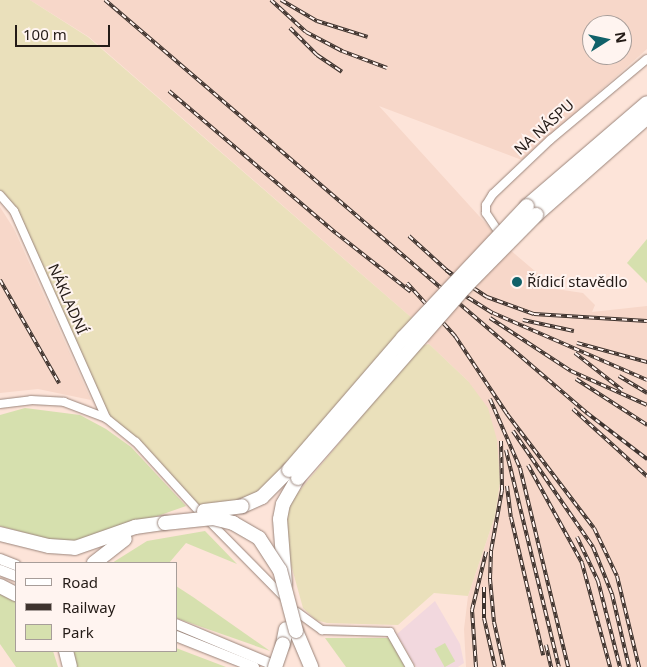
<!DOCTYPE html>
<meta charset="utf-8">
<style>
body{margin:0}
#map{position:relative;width:647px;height:667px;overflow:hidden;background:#fde4d9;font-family:"Noto Sans",sans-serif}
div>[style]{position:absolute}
.built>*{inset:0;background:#f7d7c9}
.education>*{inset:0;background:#f2d8de}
.green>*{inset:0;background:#d6e0ae;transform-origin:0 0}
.sand>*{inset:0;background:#eae0bb}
.roads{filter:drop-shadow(0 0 1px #9b857b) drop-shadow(0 0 1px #9b857b)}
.street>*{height:8px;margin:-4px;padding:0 4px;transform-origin:4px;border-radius:4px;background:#fff}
.secondary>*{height:10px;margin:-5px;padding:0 5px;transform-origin:5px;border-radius:5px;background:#fff}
.highway>*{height:14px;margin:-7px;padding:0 7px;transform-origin:7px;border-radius:7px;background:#fff}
.rail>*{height:4px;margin-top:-2px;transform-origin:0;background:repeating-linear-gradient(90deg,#fff4f0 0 5.5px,#3e332e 0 11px);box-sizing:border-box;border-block:1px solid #3e332e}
.bridges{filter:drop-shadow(0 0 1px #9b857b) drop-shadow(0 0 1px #9b857b)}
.highway-bridge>*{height:14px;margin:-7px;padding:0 7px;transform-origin:7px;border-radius:7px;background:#fff}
.dots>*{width:14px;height:14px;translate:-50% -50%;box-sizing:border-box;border:2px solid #fff4f0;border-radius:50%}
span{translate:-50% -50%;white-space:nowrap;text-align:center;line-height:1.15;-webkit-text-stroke:4px #fff4f0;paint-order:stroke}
.street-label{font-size:15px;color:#241b17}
.poi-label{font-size:15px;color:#241b17}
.left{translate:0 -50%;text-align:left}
.legend{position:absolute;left:15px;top:562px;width:162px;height:90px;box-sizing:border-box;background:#fff4f0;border:1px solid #a79d99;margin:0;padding:6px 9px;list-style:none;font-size:15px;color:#241b17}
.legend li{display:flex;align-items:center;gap:10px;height:25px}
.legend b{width:25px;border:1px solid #a79d99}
.north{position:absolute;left:582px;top:15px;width:50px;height:50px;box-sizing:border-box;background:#fff4f0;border:1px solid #a79d99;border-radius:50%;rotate:80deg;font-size:14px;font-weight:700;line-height:20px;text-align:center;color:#241b17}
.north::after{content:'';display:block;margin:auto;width:18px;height:22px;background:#116169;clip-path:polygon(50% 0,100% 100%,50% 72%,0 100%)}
.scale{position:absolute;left:15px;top:25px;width:95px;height:22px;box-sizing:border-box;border:2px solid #241b17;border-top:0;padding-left:6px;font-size:15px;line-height:18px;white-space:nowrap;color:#241b17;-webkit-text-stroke:4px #fff4f0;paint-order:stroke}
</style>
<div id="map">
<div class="built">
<div style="clip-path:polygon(evenodd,30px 0,647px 0,647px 49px,522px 160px,379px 106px,509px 249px,556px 289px,583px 293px,595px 305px,592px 312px,647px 306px,647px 667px,466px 667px,464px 629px,468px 596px,495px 516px,500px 482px,468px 381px,429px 344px,412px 318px,327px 244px,89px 37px,30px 0,592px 25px,622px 25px,622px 55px,592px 55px,592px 25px)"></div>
<div style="clip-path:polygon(0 207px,14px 229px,91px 400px,38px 389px,0 393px)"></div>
</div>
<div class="education">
<div style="clip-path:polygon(435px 601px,460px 644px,464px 663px,458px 667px,416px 667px,397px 634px)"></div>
</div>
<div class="green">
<div style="clip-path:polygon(647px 239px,647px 283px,627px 263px)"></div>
<div style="clip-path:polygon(25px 408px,80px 415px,106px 429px,131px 447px,186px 506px,84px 542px,55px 541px,0 526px,0 415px)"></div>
<div style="clip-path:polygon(205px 531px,237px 564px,186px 543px,169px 563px,112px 563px,147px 541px)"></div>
<div style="clip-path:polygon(176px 586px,193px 597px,270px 651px,176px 618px)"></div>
<div style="clip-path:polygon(0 594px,16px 602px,16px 651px,53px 651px,58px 667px,16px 667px,0 644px)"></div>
<div style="clip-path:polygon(325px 638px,389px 638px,405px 667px,346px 667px)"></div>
<div style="left:445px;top:643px;width:21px;height:12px;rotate:61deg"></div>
<div style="clip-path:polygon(176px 648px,226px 667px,77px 667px,74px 661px,74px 651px,176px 651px)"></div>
</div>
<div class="sand">
<div style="clip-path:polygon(0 0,30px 0,88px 37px,412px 318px,273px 480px,245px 501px,197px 509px,136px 442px,106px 418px,14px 211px,0 195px)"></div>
<div style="clip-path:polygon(429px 344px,468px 381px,488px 408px,497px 440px,500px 482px,495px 516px,468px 596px,434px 593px,398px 625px,327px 623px,316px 620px,303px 608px,285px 543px,286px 517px,291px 501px,420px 346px)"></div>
</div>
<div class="roads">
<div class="street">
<div style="left:0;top:195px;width:21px;rotate:49deg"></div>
<div style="left:14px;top:211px;width:227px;rotate:66deg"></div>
<div style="left:496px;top:228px;width:18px;rotate:-124deg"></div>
<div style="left:486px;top:213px;width:8px;rotate:-90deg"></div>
<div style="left:486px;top:205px;width:13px;rotate:-58deg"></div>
<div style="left:493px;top:194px;width:79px;rotate:-43.5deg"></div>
<div style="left:550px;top:140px;width:126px;rotate:-39.9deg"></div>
<div style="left:0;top:404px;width:31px;rotate:-7deg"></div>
<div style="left:31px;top:400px;width:33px;rotate:3deg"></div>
<div style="left:64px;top:402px;width:45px;rotate:20.9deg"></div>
<div style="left:106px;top:418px;width:38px;rotate:39deg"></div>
<div style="left:136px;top:442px;width:91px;rotate:47.7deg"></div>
<div style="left:210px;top:522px;width:103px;rotate:45.4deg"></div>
<div style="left:297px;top:612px;width:31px;rotate:36deg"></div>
<div style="left:322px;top:630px;width:68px;rotate:1.7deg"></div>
<div style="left:390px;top:632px;width:40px;rotate:60.3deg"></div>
</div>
<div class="secondary">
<div style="left:0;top:559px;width:17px;rotate:21deg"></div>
<div style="left:0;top:570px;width:17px;rotate:21deg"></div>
<div style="left:176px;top:624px;width:103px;rotate:22.8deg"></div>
<div style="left:176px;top:636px;width:84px;rotate:21.7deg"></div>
</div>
<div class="highway">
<div style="left:527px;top:206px;width:158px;rotate:-40.6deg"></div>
<div style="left:536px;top:215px;width:148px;rotate:-41.4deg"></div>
<div style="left:242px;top:506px;width:22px;rotate:-24deg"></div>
<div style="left:262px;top:497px;width:38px;rotate:-45deg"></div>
<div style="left:0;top:534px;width:50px;rotate:13.8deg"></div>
<div style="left:49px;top:546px;width:26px;rotate:4deg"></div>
<div style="left:75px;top:548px;width:64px;rotate:-19.3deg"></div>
<div style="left:135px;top:527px;width:30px;rotate:-8deg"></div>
<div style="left:94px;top:563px;width:39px;rotate:-38deg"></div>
<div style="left:285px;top:584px;width:65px;rotate:-94.4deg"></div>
<div style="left:280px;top:519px;width:15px;rotate:-79deg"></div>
<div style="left:283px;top:504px;width:30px;rotate:-60deg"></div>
<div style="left:0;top:586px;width:18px;rotate:27deg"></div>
<div style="left:296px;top:631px;width:39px;rotate:67deg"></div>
<div style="left:283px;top:644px;width:15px;rotate:-79deg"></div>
<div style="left:66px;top:651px;width:16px;rotate:76deg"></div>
</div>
</div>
<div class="rail">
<div style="left:105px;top:0;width:635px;rotate:40.59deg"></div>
<div style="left:587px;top:413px;width:76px;rotate:37.5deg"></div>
<div style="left:271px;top:0;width:47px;rotate:42.4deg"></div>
<div style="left:306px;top:32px;width:41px;rotate:27.8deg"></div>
<div style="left:342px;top:51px;width:48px;rotate:20.7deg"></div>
<div style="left:281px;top:0;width:42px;rotate:30.3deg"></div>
<div style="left:317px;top:21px;width:53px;rotate:17.4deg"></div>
<div style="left:290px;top:28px;width:38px;rotate:45deg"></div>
<div style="left:317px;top:55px;width:30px;rotate:34deg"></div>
<div style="left:169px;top:91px;width:219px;rotate:40.4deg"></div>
<div style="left:336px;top:233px;width:95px;rotate:38.2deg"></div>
<div style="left:409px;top:236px;width:58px;rotate:42.2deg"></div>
<div style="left:446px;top:270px;width:49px;rotate:33.4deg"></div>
<div style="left:487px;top:297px;width:50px;rotate:19.9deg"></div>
<div style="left:534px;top:314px;width:113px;rotate:3.5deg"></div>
<div style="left:0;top:280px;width:119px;rotate:60.2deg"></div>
<div style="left:407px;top:283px;width:72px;rotate:47.8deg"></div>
<div style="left:455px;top:336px;width:94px;rotate:56.3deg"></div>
<div style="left:507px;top:414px;width:143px;rotate:52.7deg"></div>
<div style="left:594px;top:528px;width:53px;rotate:64.4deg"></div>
<div style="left:617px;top:576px;width:94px;rotate:76.4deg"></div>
<div style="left:459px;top:292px;width:40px;rotate:32deg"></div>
<div style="left:493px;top:313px;width:168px;rotate:23.5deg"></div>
<div style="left:490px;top:318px;width:97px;rotate:33.2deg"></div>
<div style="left:571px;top:371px;width:83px;rotate:24.1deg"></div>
<div style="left:523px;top:320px;width:52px;rotate:12.2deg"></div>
<div style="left:577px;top:343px;width:73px;rotate:15.2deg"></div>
<div style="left:575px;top:353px;width:60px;rotate:38.2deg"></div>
<div style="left:619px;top:376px;width:33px;rotate:31deg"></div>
<div style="left:576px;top:379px;width:85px;rotate:32.9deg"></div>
<div style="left:490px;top:399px;width:75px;rotate:66.5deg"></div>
<div style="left:520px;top:468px;width:205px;rotate:76.4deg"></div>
<div style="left:573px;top:409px;width:100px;rotate:42.2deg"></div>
<div style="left:513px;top:431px;width:141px;rotate:55.4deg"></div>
<div style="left:593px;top:547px;width:51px;rotate:68deg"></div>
<div style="left:612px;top:594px;width:75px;rotate:76.9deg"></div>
<div style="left:501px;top:441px;width:49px;rotate:88.8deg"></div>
<div style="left:502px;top:490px;width:62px;rotate:100.2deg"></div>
<div style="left:491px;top:551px;width:28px;rotate:92deg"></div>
<div style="left:490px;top:579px;width:43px;rotate:84.7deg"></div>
<div style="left:494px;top:622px;width:46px;rotate:77.5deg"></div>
<div style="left:506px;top:450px;width:223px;rotate:76.3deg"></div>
<div style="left:528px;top:465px;width:112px;rotate:61.1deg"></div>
<div style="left:582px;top:563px;width:108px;rotate:74.9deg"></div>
<div style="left:507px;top:486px;width:31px;rotate:83deg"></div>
<div style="left:511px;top:517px;width:142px;rotate:76.9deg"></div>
<div style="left:577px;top:537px;width:49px;rotate:64.5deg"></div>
<div style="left:598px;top:581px;width:89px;rotate:75.7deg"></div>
<div style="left:484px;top:587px;width:31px;rotate:90deg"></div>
<div style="left:484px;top:618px;width:50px;rotate:77.3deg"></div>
<div style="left:546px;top:645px;width:23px;rotate:77deg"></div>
<div style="left:476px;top:667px;width:57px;rotate:-94deg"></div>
<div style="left:472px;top:610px;width:60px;rotate:-76.4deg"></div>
</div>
<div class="bridges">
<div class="highway-bridge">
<div style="left:289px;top:470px;width:174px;rotate:-49.2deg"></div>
<div style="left:403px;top:338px;width:181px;rotate:-46.8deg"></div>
<div style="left:298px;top:478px;width:255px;rotate:-48.8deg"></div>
<div style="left:466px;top:286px;width:100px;rotate:-45.4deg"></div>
<div style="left:204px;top:511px;width:38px;rotate:-7deg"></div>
<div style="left:165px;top:523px;width:48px;rotate:-5.9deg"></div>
<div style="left:213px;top:518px;width:21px;rotate:14deg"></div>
<div style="left:233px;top:523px;width:30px;rotate:30deg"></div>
<div style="left:259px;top:538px;width:38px;rotate:57deg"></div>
<div style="left:280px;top:570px;width:63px;rotate:75.3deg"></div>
<div style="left:275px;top:667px;width:24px;rotate:-71deg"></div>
</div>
</div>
<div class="dots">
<div style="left:517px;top:282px;background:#116169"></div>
</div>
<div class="street-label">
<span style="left:544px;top:127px;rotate:-42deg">NA NÁSPU</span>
<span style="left:68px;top:299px;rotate:66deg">NÁKLADNÍ</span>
</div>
<div class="poi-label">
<span class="left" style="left:527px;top:282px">Řídicí stavědlo</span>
</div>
<ul class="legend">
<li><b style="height:6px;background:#fff"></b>Road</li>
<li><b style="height:6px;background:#3e332e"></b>Railway</li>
<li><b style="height:14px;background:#d6e0ae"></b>Park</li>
</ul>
<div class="north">N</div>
<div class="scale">100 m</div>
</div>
